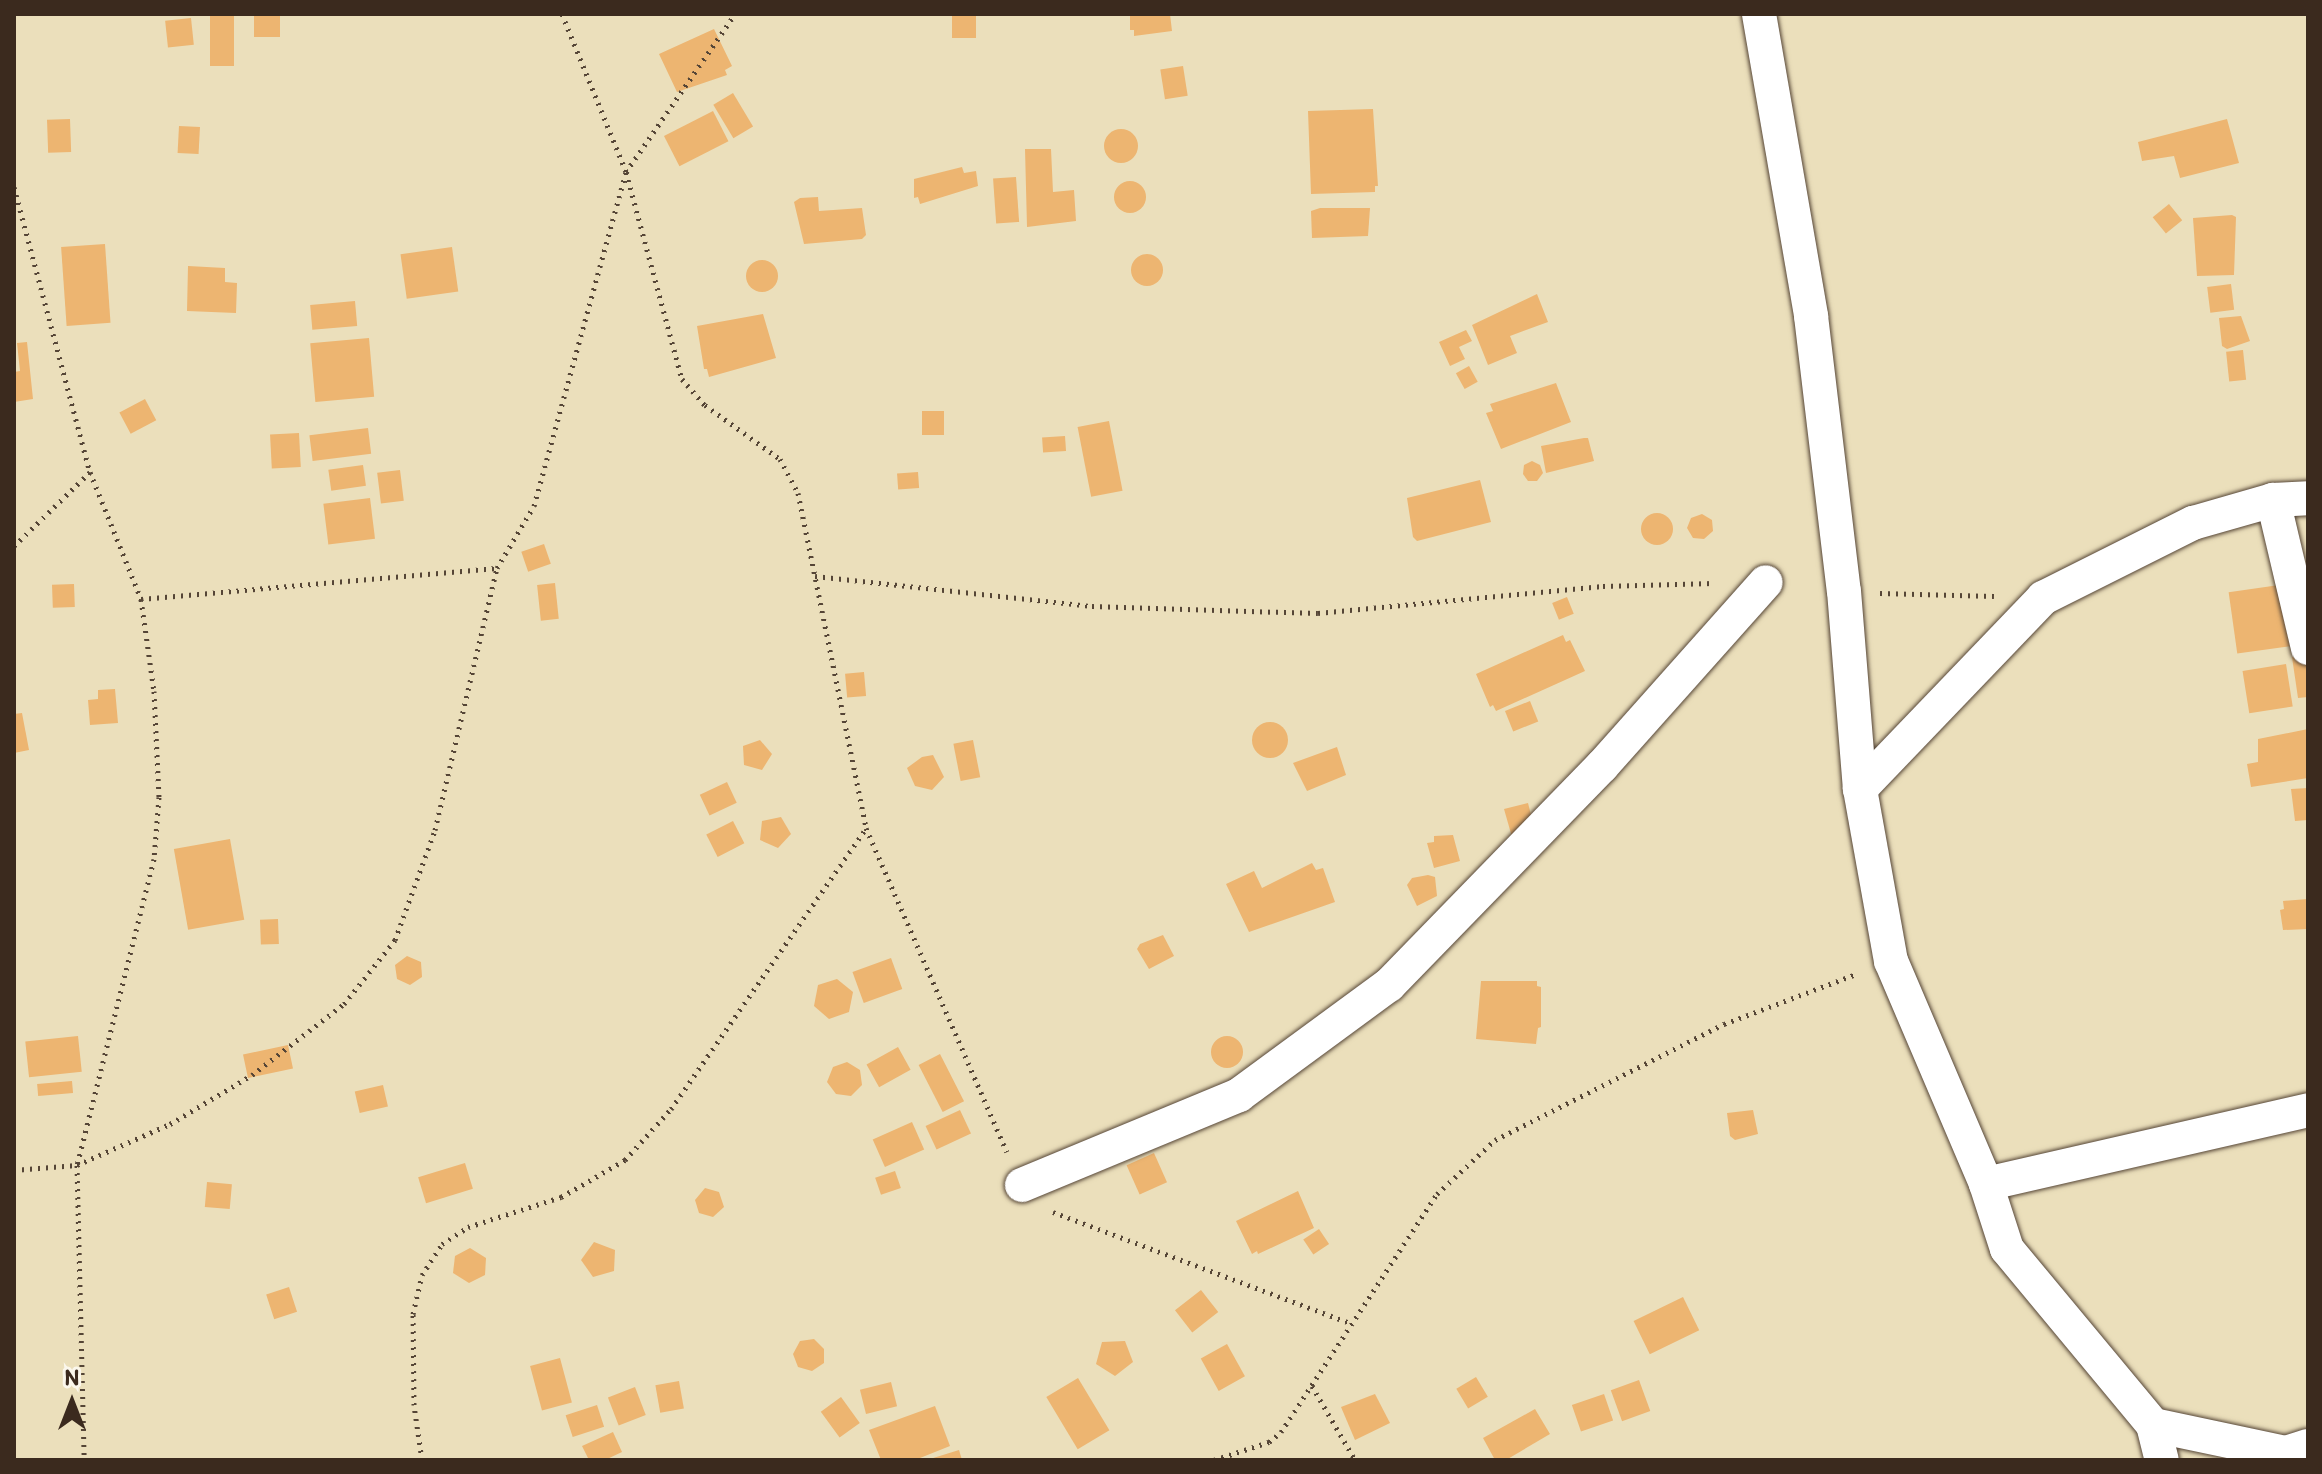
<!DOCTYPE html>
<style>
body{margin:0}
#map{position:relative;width:2322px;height:1474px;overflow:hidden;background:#ebdfbb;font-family:Itim,sans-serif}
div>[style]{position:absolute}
.building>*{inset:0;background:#edb571;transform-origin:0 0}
.round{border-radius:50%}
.path>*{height:5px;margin-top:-2.5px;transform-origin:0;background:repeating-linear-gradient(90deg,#554536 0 2px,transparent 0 8px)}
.roads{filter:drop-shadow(0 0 2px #554536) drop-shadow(0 0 2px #554536)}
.street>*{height:34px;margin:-17px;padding:0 17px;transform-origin:17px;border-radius:17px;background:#fff}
span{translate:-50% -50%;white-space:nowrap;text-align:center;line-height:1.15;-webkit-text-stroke:6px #fbf7ec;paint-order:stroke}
.frame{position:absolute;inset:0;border:16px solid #3b2a1e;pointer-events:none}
.north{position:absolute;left:32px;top:1362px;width:80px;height:80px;-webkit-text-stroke:6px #fbf7ec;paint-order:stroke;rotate:0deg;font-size:22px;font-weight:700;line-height:32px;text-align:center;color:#3b2a1e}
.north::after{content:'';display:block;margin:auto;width:28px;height:36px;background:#3b2a1e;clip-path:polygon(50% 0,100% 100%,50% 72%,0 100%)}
</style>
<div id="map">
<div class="building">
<div style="left:210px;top:14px;width:24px;height:52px"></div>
<div style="left:254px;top:14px;width:26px;height:23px"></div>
<div style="left:952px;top:14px;width:24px;height:24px"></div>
<div style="clip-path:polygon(1130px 14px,1170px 14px,1172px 31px,1134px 36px,1134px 30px,1130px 30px)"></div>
<div style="left:191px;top:18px;width:27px;height:26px;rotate:84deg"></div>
<div style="clip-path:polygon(714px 29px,732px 66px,725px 70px,727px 75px,677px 92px,659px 54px)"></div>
<div style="left:1183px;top:66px;width:30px;height:23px;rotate:81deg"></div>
<div style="left:733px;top:93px;width:39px;height:23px;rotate:59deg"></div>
<div style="clip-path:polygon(1373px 109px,1378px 186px,1375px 186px,1375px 192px,1311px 194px,1308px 111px)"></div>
<div style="left:713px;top:111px;width:34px;height:55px;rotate:63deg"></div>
<div style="left:70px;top:119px;width:33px;height:23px;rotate:88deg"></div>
<div style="clip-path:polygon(2227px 119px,2239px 163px,2180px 178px,2174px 156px,2142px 161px,2138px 142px)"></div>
<div style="left:179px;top:126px;width:21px;height:27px;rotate:3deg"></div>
<div class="round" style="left:1104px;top:129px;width:34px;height:34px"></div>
<div style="clip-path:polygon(1025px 149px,1051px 149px,1053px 192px,1074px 190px,1076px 221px,1027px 227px)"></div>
<div style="clip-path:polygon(962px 167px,964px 173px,976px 171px,978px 186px,920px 204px,918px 197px,914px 198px,914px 179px)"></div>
<div style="left:1016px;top:177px;width:45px;height:23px;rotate:86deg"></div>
<div class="round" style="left:1114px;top:181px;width:32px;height:32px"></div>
<div style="clip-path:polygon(818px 197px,819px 211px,862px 208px,866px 235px,862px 239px,804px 244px,794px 202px,800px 198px)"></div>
<div style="left:2169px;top:204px;width:21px;height:21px;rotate:51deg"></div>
<div style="clip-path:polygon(1320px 208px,1370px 208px,1368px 236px,1312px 238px,1311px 211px)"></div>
<div style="clip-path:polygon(2232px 215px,2236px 217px,2234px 275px,2197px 276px,2193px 218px)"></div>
<div style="left:105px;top:244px;width:79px;height:44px;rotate:86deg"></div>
<div style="left:452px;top:247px;width:45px;height:52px;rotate:82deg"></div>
<div class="round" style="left:1131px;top:254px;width:32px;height:32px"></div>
<div class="round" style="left:746px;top:260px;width:32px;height:32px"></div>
<div style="clip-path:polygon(188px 266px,225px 268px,225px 282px,237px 283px,236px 313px,187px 311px)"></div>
<div style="left:2231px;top:284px;width:26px;height:24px;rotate:83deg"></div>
<div style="clip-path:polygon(1537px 294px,1548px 322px,1510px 336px,1517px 353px,1488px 365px,1472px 325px)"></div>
<div style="left:355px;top:301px;width:25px;height:45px;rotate:85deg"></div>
<div style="clip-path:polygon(763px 314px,776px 358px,709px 377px,707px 369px,704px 369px,697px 326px)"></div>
<div style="clip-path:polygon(2241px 316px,2250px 341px,2227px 349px,2222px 346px,2219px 318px)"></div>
<div style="clip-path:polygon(1466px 330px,1472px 341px,1459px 347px,1465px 359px,1450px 366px,1439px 342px)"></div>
<div style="left:369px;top:338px;width:59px;height:59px;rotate:85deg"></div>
<div style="clip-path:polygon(27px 342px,33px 399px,14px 402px,14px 372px,20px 371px,17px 343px)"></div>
<div style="left:2243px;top:350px;width:30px;height:17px;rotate:84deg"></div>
<div style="left:1469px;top:366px;width:18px;height:15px;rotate:61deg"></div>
<div style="clip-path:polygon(1556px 383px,1571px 422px,1501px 449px,1486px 413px,1493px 411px,1490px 404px)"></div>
<div style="left:145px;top:399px;width:24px;height:29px;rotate:62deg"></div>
<div style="left:922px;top:411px;width:22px;height:24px"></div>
<div style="left:1109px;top:421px;width:71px;height:32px;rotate:79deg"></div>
<div style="left:368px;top:428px;width:26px;height:59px;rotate:83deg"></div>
<div style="left:299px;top:433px;width:34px;height:29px;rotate:87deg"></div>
<div style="left:1065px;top:436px;width:15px;height:23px;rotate:86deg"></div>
<div style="clip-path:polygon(1584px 438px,1588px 438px,1594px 461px,1546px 473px,1541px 446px)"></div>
<div style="clip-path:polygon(1532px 461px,1540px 465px,1543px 473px,1537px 481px,1528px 481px,1523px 474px,1524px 465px)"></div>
<div style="left:363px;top:465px;width:21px;height:35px;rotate:82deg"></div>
<div style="left:400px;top:470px;width:31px;height:23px;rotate:83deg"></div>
<div style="left:918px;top:472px;width:16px;height:21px;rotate:86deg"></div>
<div style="clip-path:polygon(1480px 480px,1491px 522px,1417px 541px,1413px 537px,1407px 498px)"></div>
<div style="left:370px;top:498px;width:41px;height:47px;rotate:83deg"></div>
<div class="round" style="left:1641px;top:513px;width:32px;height:32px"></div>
<div style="clip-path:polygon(1702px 514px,1712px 520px,1713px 531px,1704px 539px,1693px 538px,1687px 528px,1691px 518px)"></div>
<div style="left:544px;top:544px;width:21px;height:24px;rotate:71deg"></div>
<div style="left:555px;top:583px;width:36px;height:18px;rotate:84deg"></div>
<div style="left:2294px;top:583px;width:62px;height:66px;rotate:82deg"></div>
<div style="left:74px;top:584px;width:23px;height:22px;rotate:88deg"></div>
<div style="left:1567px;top:597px;width:18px;height:16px;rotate:68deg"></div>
<div style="clip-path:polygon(1563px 635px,1566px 642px,1570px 640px,1585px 671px,1496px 711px,1493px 705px,1490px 707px,1476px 674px)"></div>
<div style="clip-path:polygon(2308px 655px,2308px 697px,2298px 698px,2292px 657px)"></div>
<div style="left:2286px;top:664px;width:43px;height:44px;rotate:81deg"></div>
<div style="left:864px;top:672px;width:24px;height:19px;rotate:85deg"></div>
<div style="clip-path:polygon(115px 689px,118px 723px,90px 725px,88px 700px,98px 699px,98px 690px)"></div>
<div style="left:1530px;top:701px;width:22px;height:27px;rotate:68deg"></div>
<div style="clip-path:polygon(22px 713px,29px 750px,14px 753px,14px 714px)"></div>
<div class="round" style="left:1252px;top:722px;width:36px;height:36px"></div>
<div style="clip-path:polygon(2308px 729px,2308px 778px,2251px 787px,2247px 764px,2258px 762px,2258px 739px)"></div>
<div style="clip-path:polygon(760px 740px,772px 754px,762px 770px,744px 765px,743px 746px)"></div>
<div style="left:973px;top:740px;width:38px;height:20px;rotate:79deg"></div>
<div style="clip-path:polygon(1337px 747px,1346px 775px,1307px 791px,1293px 763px)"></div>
<div style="clip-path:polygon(933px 755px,944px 777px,932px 790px,915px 786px,907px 768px,922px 757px)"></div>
<div style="left:727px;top:782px;width:23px;height:30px;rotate:65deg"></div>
<div style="clip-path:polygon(2308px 788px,2308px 820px,2295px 821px,2291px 789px)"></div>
<div style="clip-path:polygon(1528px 803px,1533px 823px,1512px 837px,1504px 809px)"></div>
<div style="clip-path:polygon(781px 817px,791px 834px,778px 848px,760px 840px,762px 821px)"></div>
<div style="left:733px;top:821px;width:25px;height:30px;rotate:63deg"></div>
<div style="clip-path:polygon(1453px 835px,1460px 861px,1434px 868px,1427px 843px,1434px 842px,1434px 836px)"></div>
<div style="left:230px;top:839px;width:82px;height:57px;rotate:80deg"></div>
<div style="clip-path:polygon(1312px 863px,1316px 870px,1323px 868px,1335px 902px,1249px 932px,1226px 884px,1254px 871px,1262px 888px)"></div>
<div style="clip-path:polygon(1428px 875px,1435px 877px,1437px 896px,1417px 906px,1407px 885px,1412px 878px)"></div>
<div style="clip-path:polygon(2308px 899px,2308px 929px,2283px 930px,2280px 910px,2284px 909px,2283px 901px)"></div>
<div style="left:278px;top:919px;width:25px;height:18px;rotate:88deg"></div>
<div style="clip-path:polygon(1163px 935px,1174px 956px,1149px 969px,1137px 949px,1140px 944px)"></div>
<div style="clip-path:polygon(407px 956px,421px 962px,422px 977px,410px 985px,397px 979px,395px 965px)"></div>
<div style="left:891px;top:958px;width:33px;height:41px;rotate:70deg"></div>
<div style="clip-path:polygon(837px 979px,853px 992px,849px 1012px,829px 1019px,814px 1006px,818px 985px)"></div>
<div style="clip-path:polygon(1481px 981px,1537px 981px,1537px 986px,1541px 987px,1541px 1027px,1538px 1028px,1536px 1044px,1476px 1039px)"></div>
<div style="left:78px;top:1036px;width:36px;height:53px;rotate:84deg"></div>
<div class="round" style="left:1211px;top:1036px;width:32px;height:32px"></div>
<div style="left:288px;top:1045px;width:24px;height:46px;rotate:78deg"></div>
<div style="left:898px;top:1047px;width:26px;height:36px;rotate:61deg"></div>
<div style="left:940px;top:1054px;width:53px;height:24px;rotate:63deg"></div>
<div style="clip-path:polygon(847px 1062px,860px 1070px,862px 1085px,851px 1096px,836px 1094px,827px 1082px,833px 1067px)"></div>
<div style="left:72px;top:1081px;width:12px;height:35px;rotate:85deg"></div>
<div style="left:383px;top:1085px;width:22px;height:29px;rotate:77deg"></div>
<div style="left:960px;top:1110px;width:26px;height:38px;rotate:65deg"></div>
<div style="clip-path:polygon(1753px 1110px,1758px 1134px,1735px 1140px,1730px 1136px,1727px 1113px)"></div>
<div style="left:912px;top:1122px;width:30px;height:43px;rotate:66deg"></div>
<div style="left:1154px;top:1153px;width:32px;height:30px;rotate:66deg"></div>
<div style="left:465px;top:1163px;width:27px;height:49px;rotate:73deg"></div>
<div style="left:895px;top:1171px;width:18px;height:21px;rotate:71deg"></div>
<div style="left:207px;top:1182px;width:25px;height:25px;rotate:5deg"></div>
<div style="clip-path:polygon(705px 1188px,719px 1192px,724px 1207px,713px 1217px,699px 1213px,695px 1200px)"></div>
<div style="clip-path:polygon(1298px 1191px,1314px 1228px,1258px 1254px,1257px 1251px,1252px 1254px,1236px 1221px)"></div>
<div style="left:1319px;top:1229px;width:18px;height:19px;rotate:56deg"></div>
<div style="clip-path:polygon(594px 1242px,615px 1250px,614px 1271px,593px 1277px,581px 1260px)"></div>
<div style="clip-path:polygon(470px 1248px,486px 1258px,485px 1275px,469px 1283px,453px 1273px,455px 1256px)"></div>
<div style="left:289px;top:1287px;width:26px;height:24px;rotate:72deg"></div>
<div style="left:1201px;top:1290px;width:28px;height:33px;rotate:52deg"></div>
<div style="left:1683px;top:1297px;width:37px;height:55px;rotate:64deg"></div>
<div style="clip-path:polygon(814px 1339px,824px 1349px,824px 1363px,812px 1371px,798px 1367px,793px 1354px,800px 1341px)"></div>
<div style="clip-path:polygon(1125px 1341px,1133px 1362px,1115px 1376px,1096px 1364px,1102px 1342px)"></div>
<div style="left:1227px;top:1344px;width:37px;height:30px;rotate:61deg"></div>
<div style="left:560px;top:1358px;width:46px;height:31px;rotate:75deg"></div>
<div style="left:1476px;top:1377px;width:23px;height:23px;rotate:59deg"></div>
<div style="left:1078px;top:1378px;width:61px;height:37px;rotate:59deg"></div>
<div style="left:1639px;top:1380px;width:33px;height:30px;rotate:70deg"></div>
<div style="left:679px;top:1381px;width:28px;height:24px;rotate:80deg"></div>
<div style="left:891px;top:1382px;width:25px;height:32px;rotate:76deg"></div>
<div style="left:635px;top:1387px;width:30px;height:29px;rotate:69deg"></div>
<div style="clip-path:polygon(1375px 1394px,1390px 1423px,1355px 1440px,1341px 1407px)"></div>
<div style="left:1604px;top:1394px;width:28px;height:34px;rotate:71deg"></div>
<div style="left:841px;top:1397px;width:32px;height:25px;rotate:54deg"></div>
<div style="left:597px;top:1405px;width:23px;height:33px;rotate:72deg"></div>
<div style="clip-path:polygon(935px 1406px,950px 1446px,915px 1460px,881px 1460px,869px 1430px)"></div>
<div style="clip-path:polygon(1535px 1409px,1550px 1434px,1506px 1460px,1495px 1460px,1483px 1438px)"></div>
<div style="clip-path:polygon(613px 1432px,622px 1452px,605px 1460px,589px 1460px,582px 1446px)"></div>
<div style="clip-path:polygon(959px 1450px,962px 1460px,930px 1460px,930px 1459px)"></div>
</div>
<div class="path">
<div style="left:562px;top:14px;width:170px;rotate:67.9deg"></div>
<div style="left:626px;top:172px;width:214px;rotate:74.9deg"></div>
<div style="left:682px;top:379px;width:35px;rotate:49deg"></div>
<div style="left:705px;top:405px;width:92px;rotate:35.8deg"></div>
<div style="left:780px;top:459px;width:38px;rotate:62deg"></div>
<div style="left:798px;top:493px;width:342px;rotate:78.5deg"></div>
<div style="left:866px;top:828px;width:353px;rotate:66.5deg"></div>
<div style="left:14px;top:187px;width:295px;rotate:75.1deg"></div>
<div style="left:90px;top:472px;width:137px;rotate:68.1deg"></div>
<div style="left:141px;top:599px;width:93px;rotate:82deg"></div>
<div style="left:154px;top:691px;width:106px;rotate:87.3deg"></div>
<div style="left:159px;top:797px;width:62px;rotate:94.6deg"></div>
<div style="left:154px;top:859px;width:316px;rotate:104.1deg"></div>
<div style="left:77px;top:1165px;width:295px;rotate:88.6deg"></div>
<div style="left:14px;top:546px;width:106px;rotate:-44.2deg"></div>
<div style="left:815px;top:576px;width:279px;rotate:6.2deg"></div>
<div style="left:1092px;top:606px;width:226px;rotate:1.8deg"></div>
<div style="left:1318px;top:613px;width:286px;rotate:-5.4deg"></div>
<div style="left:1603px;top:586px;width:111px;rotate:-1.5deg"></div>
<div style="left:1880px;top:593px;width:114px;rotate:1.5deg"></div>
<div style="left:141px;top:599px;width:357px;rotate:-5deg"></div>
<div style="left:14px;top:1170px;width:63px;rotate:-4.5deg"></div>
<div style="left:77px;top:1165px;width:102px;rotate:-23.8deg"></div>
<div style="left:170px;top:1124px;width:96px;rotate:-30.9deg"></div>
<div style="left:252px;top:1075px;width:116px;rotate:-37.7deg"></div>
<div style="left:344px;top:1004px;width:82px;rotate:-51.4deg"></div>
<div style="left:395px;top:940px;width:117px;rotate:-70deg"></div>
<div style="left:435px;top:830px;width:269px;rotate:-76.7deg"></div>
<div style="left:497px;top:568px;width:72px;rotate:-59.2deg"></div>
<div style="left:534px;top:506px;width:346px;rotate:-74.6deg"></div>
<div style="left:626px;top:172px;width:192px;rotate:-55.4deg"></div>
<div style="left:1053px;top:1212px;width:319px;rotate:20.5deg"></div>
<div style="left:1312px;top:1386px;width:86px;rotate:59.8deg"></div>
<div style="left:422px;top:1460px;width:56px;rotate:-98.3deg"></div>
<div style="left:414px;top:1405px;width:91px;rotate:-90.6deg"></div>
<div style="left:413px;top:1314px;width:40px;rotate:-77deg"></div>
<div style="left:422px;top:1275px;width:37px;rotate:-57deg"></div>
<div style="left:442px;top:1244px;width:31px;rotate:-33deg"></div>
<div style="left:468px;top:1227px;width:98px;rotate:-17.9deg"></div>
<div style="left:561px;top:1197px;width:74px;rotate:-30deg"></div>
<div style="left:625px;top:1160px;width:69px;rotate:-48deg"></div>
<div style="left:671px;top:1109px;width:342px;rotate:-55.2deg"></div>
<div style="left:1214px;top:1460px;width:58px;rotate:-18.1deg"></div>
<div style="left:1269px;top:1442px;width:16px;rotate:-40deg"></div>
<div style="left:1281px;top:1432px;width:285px;rotate:-56.8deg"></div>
<div style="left:1437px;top:1194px;width:79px;rotate:-43deg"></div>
<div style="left:1495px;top:1140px;width:257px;rotate:-26.9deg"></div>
<div style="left:1724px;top:1024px;width:141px;rotate:-20.7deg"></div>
</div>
<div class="roads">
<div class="street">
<div style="left:1759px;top:14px;width:306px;rotate:80.2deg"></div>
<div style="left:1811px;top:316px;width:277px;rotate:83.2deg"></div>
<div style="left:1844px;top:591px;width:199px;rotate:85.4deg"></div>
<div style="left:1860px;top:789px;width:175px;rotate:79.8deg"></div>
<div style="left:1891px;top:961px;width:242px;rotate:66.9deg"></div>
<div style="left:1986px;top:1184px;width:68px;rotate:72.1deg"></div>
<div style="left:2007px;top:1249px;width:229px;rotate:50.3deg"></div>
<div style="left:2153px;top:1425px;width:36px;rotate:76deg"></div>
<div style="left:2273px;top:500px;width:152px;rotate:76.7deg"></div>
<div style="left:1860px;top:789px;width:265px;rotate:-46.2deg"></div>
<div style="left:2043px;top:598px;width:168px;rotate:-26.6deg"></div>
<div style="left:2193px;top:523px;width:83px;rotate:-16deg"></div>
<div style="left:2273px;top:500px;width:35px;rotate:-3deg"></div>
<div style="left:1986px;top:1184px;width:330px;rotate:-12.9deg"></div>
<div style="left:1022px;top:1185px;width:235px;rotate:-22.5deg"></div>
<div style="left:1239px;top:1095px;width:186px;rotate:-36.3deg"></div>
<div style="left:1389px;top:985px;width:305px;rotate:-45.8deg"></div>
<div style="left:1602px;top:766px;width:246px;rotate:-48.3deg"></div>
<div style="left:2153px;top:1425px;width:136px;rotate:11.9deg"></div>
<div style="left:2286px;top:1453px;width:23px;rotate:-18deg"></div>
</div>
</div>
<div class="frame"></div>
<div class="north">N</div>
</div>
